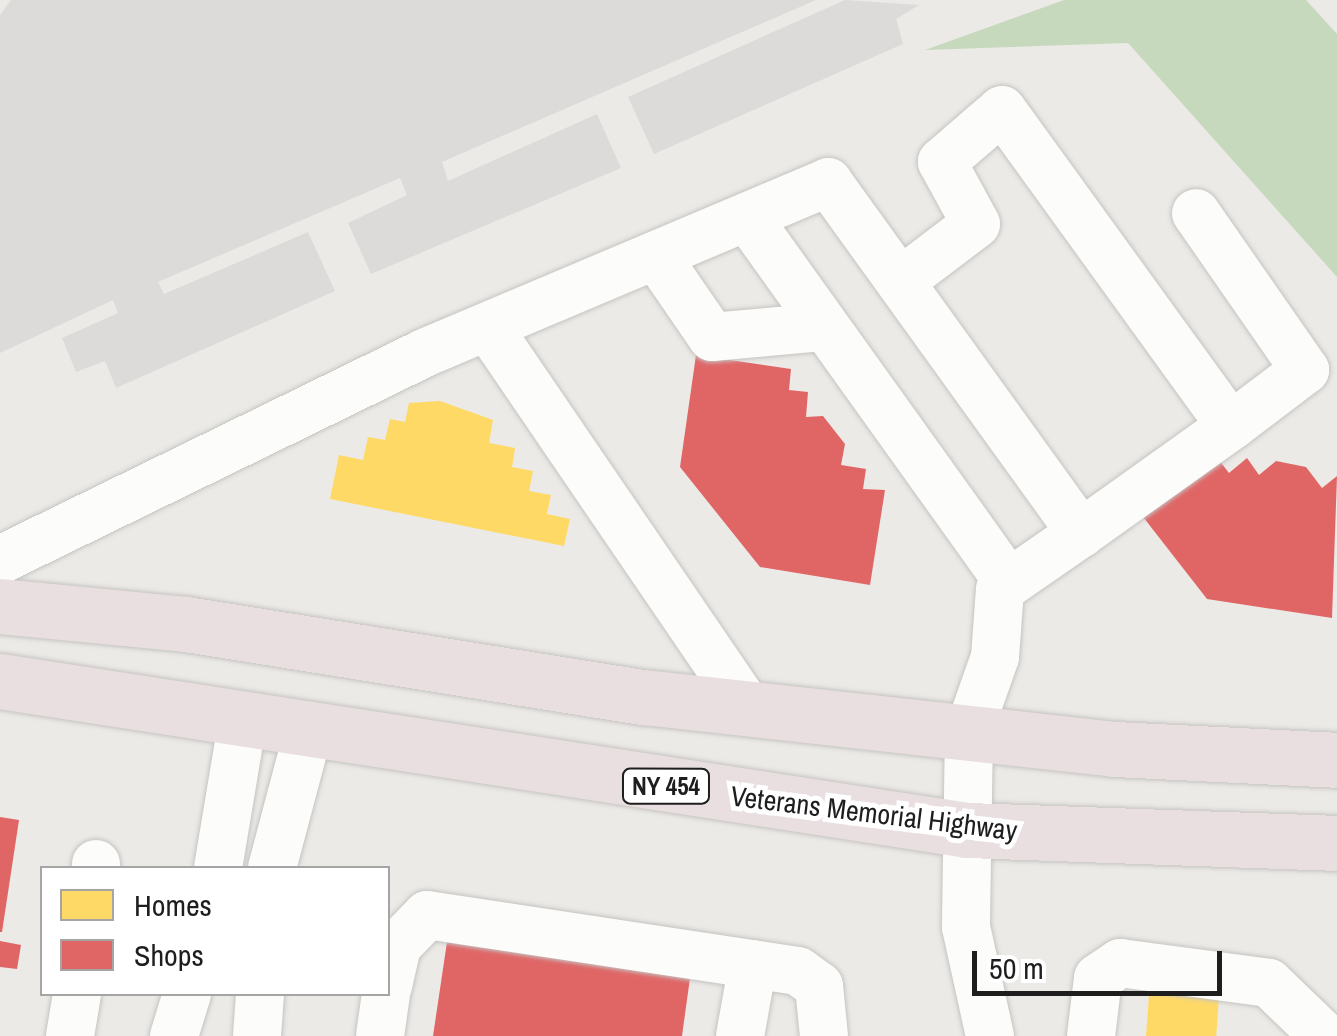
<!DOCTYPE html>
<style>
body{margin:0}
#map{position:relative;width:1337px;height:1036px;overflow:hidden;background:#eceae6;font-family:"Archivo Narrow",sans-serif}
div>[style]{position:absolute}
.forest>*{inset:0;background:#c7d9bd}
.parking>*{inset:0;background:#dcdbda}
.homes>*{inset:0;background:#ffd966;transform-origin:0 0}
.shops>*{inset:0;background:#e06666}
.roads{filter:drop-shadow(0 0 2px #c5c4c2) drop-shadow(0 0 2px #c5c4c2)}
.minor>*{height:48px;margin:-24px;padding:0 24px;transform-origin:24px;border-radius:24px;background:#fcfcfb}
.highway>*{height:55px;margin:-27.5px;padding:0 27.5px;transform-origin:27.5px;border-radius:27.5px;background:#e9dfe0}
span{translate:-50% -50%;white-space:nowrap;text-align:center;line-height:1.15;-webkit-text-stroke:10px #fff;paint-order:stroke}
.shield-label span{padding:2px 8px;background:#fff;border:2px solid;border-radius:8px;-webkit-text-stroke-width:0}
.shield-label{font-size:25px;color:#1e1e1e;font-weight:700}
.street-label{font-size:28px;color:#1e1e1e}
.legend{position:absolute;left:40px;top:866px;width:350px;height:130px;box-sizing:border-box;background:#fff;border:2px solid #a5a5a5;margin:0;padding:12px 18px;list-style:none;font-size:30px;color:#1e1e1e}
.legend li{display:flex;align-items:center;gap:20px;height:50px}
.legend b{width:50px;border:2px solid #a5a5a5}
.scale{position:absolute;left:972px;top:951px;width:250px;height:45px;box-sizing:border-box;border:5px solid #1e1e1e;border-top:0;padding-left:12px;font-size:30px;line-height:35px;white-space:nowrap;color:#1e1e1e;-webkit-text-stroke:8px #fff;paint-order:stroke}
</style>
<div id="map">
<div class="forest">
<div style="clip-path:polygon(1064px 0,1306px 0,1337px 34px,1337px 277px,1128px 43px,925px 50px)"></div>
</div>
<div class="parking">
<div style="clip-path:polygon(11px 0,816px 0,442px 162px,448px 181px,597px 114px,621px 168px,371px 274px,348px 223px,407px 195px,400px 178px,158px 282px,164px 294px,308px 232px,335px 291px,116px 388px,105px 361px,76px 372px,62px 338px,118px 313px,113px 300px,0 353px,0 15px)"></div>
<div style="clip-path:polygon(845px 0,919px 5px,896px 19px,903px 44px,654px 154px,628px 97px)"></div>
</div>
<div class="homes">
<div style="clip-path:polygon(440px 401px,493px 420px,489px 443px,515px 448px,512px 467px,533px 471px,529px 491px,551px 495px,547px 514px,570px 519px,564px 546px,330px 499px,339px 455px,363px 460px,368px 437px,385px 440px,390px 419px,405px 422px,409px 403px)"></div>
<div style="left:1149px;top:994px;width:70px;height:42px;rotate:4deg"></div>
</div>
<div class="shops">
<div style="clip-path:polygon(696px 355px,791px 369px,789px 390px,808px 392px,806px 417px,823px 416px,845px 444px,841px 465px,866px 469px,863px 489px,885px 490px,870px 585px,760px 567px,680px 467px)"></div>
<div style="clip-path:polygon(1215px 455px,1229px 473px,1247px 458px,1259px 475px,1276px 461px,1306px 467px,1322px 488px,1337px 476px,1332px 618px,1207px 599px,1140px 513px)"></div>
<div style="clip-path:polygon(0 817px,19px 820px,2px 932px,0 932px)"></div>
<div style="clip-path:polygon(439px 924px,690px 978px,682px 1036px,433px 1036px,447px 942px,437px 941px)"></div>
<div style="clip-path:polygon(0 941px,21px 945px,17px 969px,0 967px)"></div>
</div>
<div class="roads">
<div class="minor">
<div style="left:747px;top:217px;width:450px;rotate:54.4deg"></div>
<div style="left:657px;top:257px;width:97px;rotate:55.5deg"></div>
<div style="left:712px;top:337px;width:113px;rotate:-5.1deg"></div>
<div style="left:901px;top:281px;width:94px;rotate:-37.2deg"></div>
<div style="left:976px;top:224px;width:71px;rotate:-118.7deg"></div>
<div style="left:942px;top:162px;width:79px;rotate:-40.9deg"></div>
<div style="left:1002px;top:110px;width:390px;rotate:54.1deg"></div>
<div style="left:1231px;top:426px;width:93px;rotate:-37.1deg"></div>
<div style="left:1305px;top:370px;width:191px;rotate:-124.8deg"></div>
<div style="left:490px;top:330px;width:458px;rotate:55.7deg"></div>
<div style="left:1081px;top:533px;width:184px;rotate:-35.5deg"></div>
<div style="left:0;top:560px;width:472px;rotate:-26deg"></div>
<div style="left:424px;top:353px;width:439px;rotate:-22.9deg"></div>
<div style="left:828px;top:182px;width:433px;rotate:54.2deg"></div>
<div style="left:1081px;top:533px;width:98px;rotate:145.3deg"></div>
<div style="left:1000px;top:589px;width:68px;rotate:94.2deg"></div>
<div style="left:995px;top:657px;width:78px;rotate:109.4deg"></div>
<div style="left:969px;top:731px;width:196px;rotate:90.9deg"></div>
<div style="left:966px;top:927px;width:112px;rotate:77.6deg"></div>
<div style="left:96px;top:868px;width:4px;rotate:-90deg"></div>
<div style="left:218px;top:868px;width:146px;rotate:-80.5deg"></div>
<div style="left:272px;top:868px;width:140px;rotate:-75.1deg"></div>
<div style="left:388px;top:986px;width:41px;rotate:-77.3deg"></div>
<div style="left:397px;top:946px;width:43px;rotate:-45.9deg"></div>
<div style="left:427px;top:915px;width:375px;rotate:8.6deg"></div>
<div style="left:798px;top:971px;width:26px;rotate:36deg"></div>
<div style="left:819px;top:986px;width:50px;rotate:84.3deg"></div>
<div style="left:70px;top:1036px;width:43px;rotate:-80.5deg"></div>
<div style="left:174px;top:1036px;width:44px;rotate:-72.8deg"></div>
<div style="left:257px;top:1036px;width:42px;rotate:-85.9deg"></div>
<div style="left:380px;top:1036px;width:42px;rotate:-81.9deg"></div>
<div style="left:740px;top:1036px;width:73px;rotate:-79.8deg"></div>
<div style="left:1091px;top:1036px;width:58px;rotate:-83.1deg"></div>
<div style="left:1098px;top:978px;width:27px;rotate:-34deg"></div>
<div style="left:1120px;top:963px;width:150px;rotate:7.6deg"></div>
<div style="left:1269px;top:983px;width:76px;rotate:43.9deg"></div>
</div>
<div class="highway">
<div style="left:0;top:606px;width:187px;rotate:5.5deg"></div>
<div style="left:186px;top:624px;width:464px;rotate:9.1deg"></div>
<div style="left:644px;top:697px;width:474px;rotate:6.3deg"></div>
<div style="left:1115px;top:749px;width:222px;rotate:2.8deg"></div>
<div style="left:0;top:681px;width:978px;rotate:8.76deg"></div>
<div style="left:967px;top:830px;width:370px;rotate:2deg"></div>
</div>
</div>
<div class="shield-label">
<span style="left:666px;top:786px">NY 454</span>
</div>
<div class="street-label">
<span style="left:874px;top:813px;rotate:7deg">Veterans Memorial Highway</span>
</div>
<ul class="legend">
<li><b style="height:28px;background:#ffd966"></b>Homes</li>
<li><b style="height:28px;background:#e06666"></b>Shops</li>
</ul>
<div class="scale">50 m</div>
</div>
